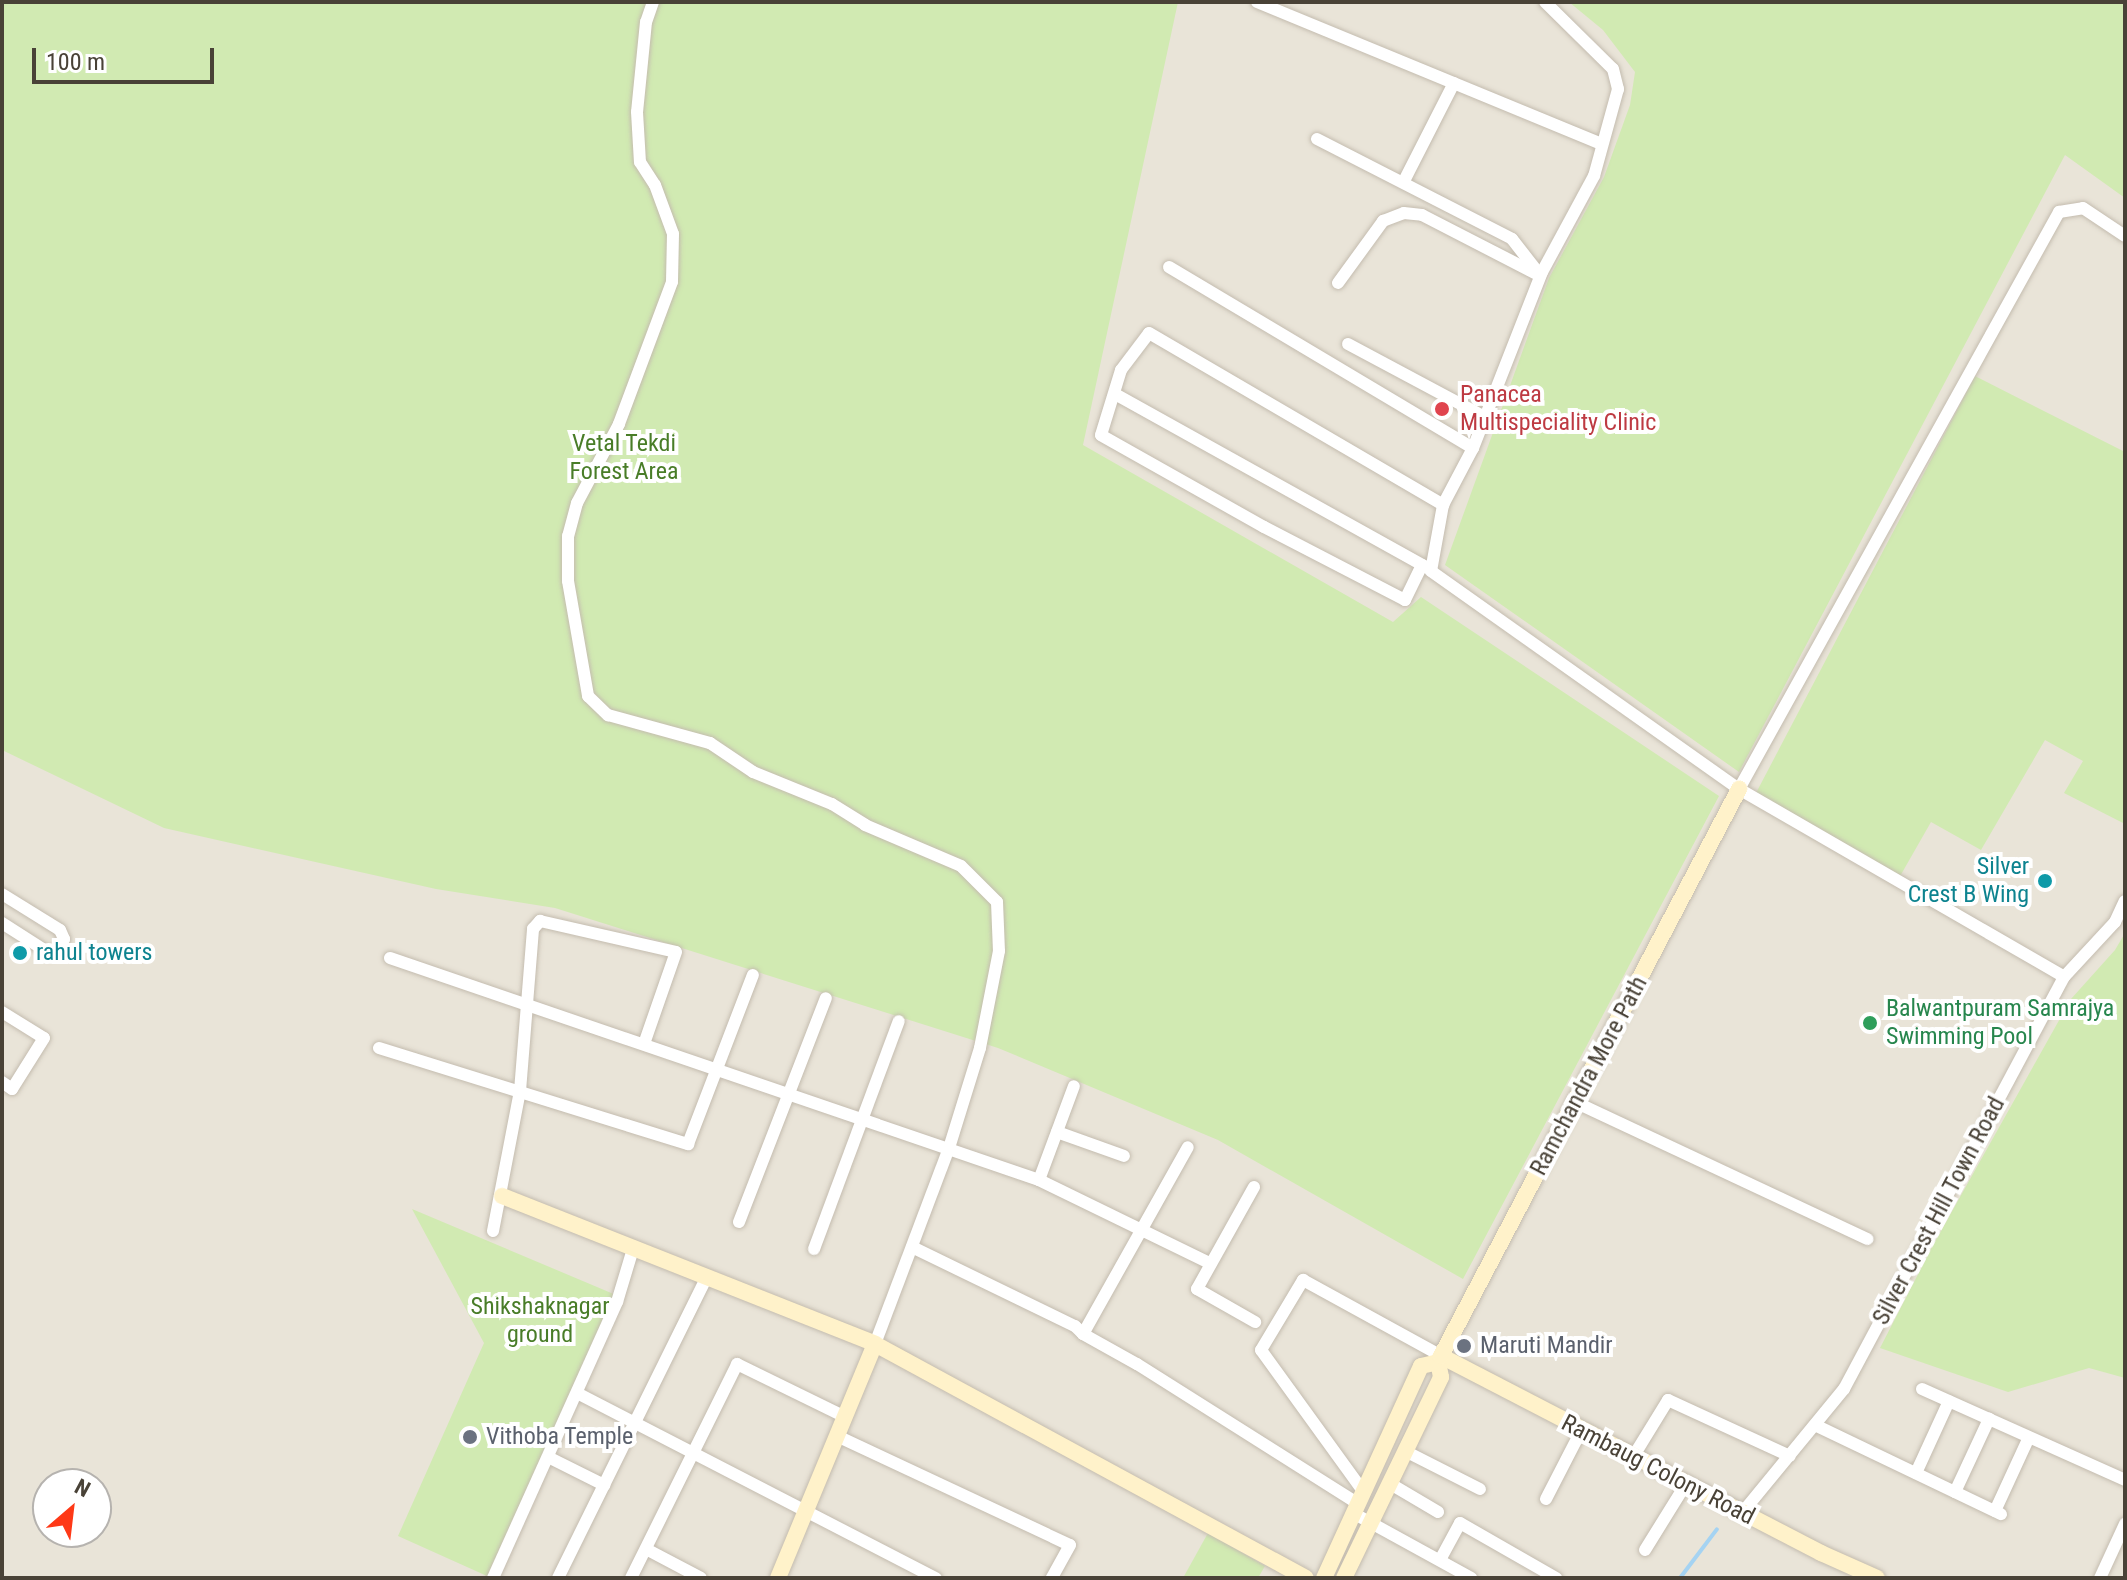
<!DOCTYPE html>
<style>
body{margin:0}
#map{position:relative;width:2127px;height:1580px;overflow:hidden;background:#f5f2ea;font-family:"Roboto Condensed",sans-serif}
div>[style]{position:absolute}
.residential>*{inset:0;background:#e9e4d8}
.green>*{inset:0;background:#d1eab2}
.stream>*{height:4px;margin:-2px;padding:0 2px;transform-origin:2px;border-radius:2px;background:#a5d3f2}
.roads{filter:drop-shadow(0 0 2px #c4bcaf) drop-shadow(0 0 2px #c4bcaf)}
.street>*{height:12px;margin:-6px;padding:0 6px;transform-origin:6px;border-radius:6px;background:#fff}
.secondary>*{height:16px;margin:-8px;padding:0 8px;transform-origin:8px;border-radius:8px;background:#fff2ca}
.dots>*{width:22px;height:22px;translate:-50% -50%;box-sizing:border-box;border:4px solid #fff;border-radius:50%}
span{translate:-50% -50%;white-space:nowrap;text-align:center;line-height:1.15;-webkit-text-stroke:8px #fff;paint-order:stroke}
.health-label{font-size:24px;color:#be3a42}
.left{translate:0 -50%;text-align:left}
.park-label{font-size:24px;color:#497d28}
.culture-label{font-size:24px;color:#0d838f}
.right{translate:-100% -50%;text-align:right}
.leisure-label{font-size:24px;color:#27864d}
.street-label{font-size:24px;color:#494237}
.worship-label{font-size:24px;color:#5b616d}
.frame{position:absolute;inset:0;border:4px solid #494237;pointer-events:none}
.north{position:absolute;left:32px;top:1468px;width:80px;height:80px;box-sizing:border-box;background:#fff;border:2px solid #b6b3af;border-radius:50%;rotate:28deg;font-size:22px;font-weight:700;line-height:32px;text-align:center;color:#494237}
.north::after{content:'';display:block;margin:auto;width:28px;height:36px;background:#fe3917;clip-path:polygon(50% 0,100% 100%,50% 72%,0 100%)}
.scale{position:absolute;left:32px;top:48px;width:182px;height:36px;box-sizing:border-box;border:4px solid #494237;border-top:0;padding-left:10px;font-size:24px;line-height:28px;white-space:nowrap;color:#494237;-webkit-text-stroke:6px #fff;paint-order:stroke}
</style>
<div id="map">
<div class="residential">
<div style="clip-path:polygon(evenodd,1133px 2px,2125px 2px,2125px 1578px,2px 1578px,2px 662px,1023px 461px,1133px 2px,48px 1484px,96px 1484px,96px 1532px,48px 1532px,48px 1484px)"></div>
</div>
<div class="green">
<div style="clip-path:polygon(2px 2px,1178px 2px,1083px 445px,1393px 622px,1421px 597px,1719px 796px,1463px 1279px,1218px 1140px,998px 1048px,555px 908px,436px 889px,164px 828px,2px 750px)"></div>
<div style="clip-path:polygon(1569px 2px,2125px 2px,2125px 198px,2065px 155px,1739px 772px,1445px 565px,1549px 278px,1604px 177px,1630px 105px,1635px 72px,1603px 30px)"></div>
<div style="clip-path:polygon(1975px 376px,2125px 452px,2125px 824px,2064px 793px,2083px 761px,2045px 740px,1981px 850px,1931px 822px,1899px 878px,1756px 793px)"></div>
<div style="clip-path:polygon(2125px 933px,2125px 1378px,2089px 1368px,2008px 1392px,1880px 1348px,1932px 1247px,2071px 999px,2115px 950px)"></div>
<div style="clip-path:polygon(412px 1209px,616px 1295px,487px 1576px,398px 1536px,484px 1343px)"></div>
<div style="clip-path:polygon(1208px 1533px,1265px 1566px,1258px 1578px,1183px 1578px)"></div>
</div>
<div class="stream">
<div style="left:1680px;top:1578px;width:61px;rotate:-52.9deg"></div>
</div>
<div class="roads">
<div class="street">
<div style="left:653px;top:2px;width:21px;rotate:109deg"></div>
<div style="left:646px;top:22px;width:90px;rotate:95.7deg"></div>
<div style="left:637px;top:112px;width:50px;rotate:86.6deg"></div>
<div style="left:640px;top:162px;width:27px;rotate:57deg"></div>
<div style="left:655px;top:185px;width:52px;rotate:69.8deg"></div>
<div style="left:673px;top:234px;width:48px;rotate:91.2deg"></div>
<div style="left:672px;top:282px;width:152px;rotate:110.5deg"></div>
<div style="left:619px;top:424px;width:89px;rotate:118deg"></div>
<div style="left:577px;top:503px;width:34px;rotate:105deg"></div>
<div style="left:568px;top:536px;width:45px;rotate:90deg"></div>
<div style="left:568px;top:581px;width:117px;rotate:80.1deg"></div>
<div style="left:588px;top:696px;width:28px;rotate:44deg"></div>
<div style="left:608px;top:715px;width:106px;rotate:15.4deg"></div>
<div style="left:710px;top:743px;width:52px;rotate:34deg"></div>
<div style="left:753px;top:772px;width:85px;rotate:22.1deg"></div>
<div style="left:832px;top:804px;width:39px;rotate:32deg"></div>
<div style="left:865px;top:825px;width:104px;rotate:23.1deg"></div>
<div style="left:961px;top:866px;width:51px;rotate:45deg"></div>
<div style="left:997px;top:902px;width:49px;rotate:87.7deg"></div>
<div style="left:999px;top:951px;width:99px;rotate:101.1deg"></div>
<div style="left:980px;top:1048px;width:105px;rotate:107.2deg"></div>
<div style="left:949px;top:1148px;width:210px;rotate:110.7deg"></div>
<div style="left:1257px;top:2px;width:373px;rotate:22.4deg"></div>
<div style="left:1545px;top:2px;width:95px;rotate:44.6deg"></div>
<div style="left:1613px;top:69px;width:21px;rotate:76deg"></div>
<div style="left:1618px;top:89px;width:90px;rotate:105.4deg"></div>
<div style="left:1594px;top:176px;width:109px;rotate:118.4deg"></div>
<div style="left:1542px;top:272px;width:189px;rotate:111.4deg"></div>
<div style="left:1473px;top:448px;width:64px;rotate:117.8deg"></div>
<div style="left:1443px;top:505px;width:67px;rotate:100.3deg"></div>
<div style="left:1431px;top:571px;width:377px;rotate:35.3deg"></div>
<div style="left:1739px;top:789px;width:375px;rotate:30deg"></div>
<div style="left:1317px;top:139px;width:219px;rotate:27.1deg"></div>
<div style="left:1512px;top:239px;width:46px;rotate:52.1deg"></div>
<div style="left:1404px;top:181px;width:110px;rotate:-63deg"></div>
<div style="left:1169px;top:267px;width:354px;rotate:30.8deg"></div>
<div style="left:1338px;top:283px;width:77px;rotate:-54deg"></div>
<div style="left:1383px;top:221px;width:22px;rotate:-21deg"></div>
<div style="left:1404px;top:213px;width:18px;rotate:6deg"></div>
<div style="left:1422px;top:215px;width:127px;rotate:27.2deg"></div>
<div style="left:1348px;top:344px;width:155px;rotate:28.1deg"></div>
<div style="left:1115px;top:394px;width:359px;rotate:29.1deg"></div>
<div style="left:1422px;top:565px;width:39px;rotate:116deg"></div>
<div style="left:1405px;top:600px;width:159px;rotate:-152.6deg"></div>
<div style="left:1264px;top:527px;width:187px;rotate:-150.6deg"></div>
<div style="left:1101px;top:435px;width:68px;rotate:-72.9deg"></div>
<div style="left:1121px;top:370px;width:46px;rotate:-52.9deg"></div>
<div style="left:1149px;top:333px;width:341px;rotate:30.3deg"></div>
<div style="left:1739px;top:789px;width:660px;rotate:-60.99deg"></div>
<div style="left:2059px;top:212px;width:24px;rotate:-9deg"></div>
<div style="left:2083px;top:208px;width:50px;rotate:33.7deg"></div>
<div style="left:2px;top:894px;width:68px;rotate:31.8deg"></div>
<div style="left:60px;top:930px;width:10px;rotate:66deg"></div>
<div style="left:64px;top:939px;width:13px;rotate:119deg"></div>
<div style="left:58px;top:950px;width:9px;rotate:162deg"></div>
<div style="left:49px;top:953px;width:56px;rotate:-147.4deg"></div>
<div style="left:390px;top:958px;width:686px;rotate:18.88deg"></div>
<div style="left:1039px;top:1180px;width:191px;rotate:26deg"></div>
<div style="left:2px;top:1012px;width:49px;rotate:31.8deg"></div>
<div style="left:44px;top:1038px;width:60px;rotate:122.1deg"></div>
<div style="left:12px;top:1089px;width:12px;rotate:-145deg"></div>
<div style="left:379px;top:1048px;width:324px;rotate:17.3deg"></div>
<div style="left:688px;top:1144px;width:181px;rotate:-69deg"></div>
<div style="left:1575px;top:1102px;width:323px;rotate:25.1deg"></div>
<div style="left:1057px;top:1132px;width:71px;rotate:19.7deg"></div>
<div style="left:1039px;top:1180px;width:100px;rotate:-69.6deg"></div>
<div style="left:1254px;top:1187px;width:117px;rotate:119.2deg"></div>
<div style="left:1197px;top:1289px;width:67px;rotate:29.6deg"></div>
<div style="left:739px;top:1222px;width:240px;rotate:-68.8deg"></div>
<div style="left:493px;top:1231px;width:143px;rotate:-79.1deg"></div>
<div style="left:520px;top:1091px;width:163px;rotate:-85.4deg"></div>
<div style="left:533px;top:929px;width:11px;rotate:-49deg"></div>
<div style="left:540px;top:921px;width:139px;rotate:12.8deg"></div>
<div style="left:676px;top:952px;width:97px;rotate:109.2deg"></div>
<div style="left:912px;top:1247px;width:181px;rotate:25.9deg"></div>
<div style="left:1075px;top:1326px;width:11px;rotate:45deg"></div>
<div style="left:1083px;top:1334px;width:214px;rotate:-60.7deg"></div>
<div style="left:814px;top:1249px;width:243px;rotate:-69.6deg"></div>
<div style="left:1083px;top:1334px;width:62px;rotate:29.1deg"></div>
<div style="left:1137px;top:1364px;width:260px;rotate:32.3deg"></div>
<div style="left:1922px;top:1389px;width:222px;rotate:24.1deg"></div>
<div style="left:577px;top:1393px;width:404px;rotate:27.3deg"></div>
<div style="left:1817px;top:1426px;width:204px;rotate:25.6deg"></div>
<div style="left:837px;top:1436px;width:257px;rotate:25.1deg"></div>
<div style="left:1070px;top:1545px;width:38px;rotate:119deg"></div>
<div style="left:1405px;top:1451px;width:84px;rotate:26.9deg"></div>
<div style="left:548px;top:1457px;width:63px;rotate:26.6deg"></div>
<div style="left:1633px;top:1457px;width:67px;rotate:-58.4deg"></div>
<div style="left:1668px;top:1400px;width:134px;rotate:24.7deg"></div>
<div style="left:1916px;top:1473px;width:79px;rotate:-65.4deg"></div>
<div style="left:1389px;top:1483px;width:57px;rotate:30.6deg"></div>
<div style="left:1363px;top:1491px;width:174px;rotate:-125.9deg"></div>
<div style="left:1261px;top:1350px;width:82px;rotate:-59deg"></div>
<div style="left:1303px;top:1280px;width:158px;rotate:28.8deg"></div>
<div style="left:1955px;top:1492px;width:81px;rotate:-65deg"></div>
<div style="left:1546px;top:1499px;width:76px;rotate:-62.8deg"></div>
<div style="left:1995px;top:1511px;width:81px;rotate:-65.3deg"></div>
<div style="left:1353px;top:1513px;width:135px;rotate:28.8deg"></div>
<div style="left:1742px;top:1513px;width:161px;rotate:-50.6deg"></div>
<div style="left:1844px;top:1389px;width:467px;rotate:-61.9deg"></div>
<div style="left:2064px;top:977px;width:75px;rotate:-47.2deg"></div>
<div style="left:2115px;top:922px;width:23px;rotate:-65deg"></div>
<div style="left:646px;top:1549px;width:62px;rotate:27.8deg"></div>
<div style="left:1645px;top:1550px;width:78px;rotate:-58.2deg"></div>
<div style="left:1440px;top:1560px;width:42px;rotate:-61.6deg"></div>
<div style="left:1460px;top:1523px;width:111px;rotate:29.8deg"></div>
<div style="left:493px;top:1578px;width:303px;rotate:-65.8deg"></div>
<div style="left:617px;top:1302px;width:55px;rotate:-73.2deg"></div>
<div style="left:558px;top:1578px;width:336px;rotate:-63.7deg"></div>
<div style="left:631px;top:1578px;width:239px;rotate:-63.6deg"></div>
<div style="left:737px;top:1364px;width:120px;rotate:26.1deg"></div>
<div style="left:2100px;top:1578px;width:60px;rotate:-65.2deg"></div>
</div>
<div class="secondary">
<div style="left:502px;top:1196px;width:401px;rotate:21.6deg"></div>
<div style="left:875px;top:1344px;width:490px;rotate:28.5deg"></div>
<div style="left:1441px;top:1356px;width:428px;rotate:27.4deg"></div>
<div style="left:1821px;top:1553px;width:61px;rotate:24.1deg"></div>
<div style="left:778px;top:1578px;width:253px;rotate:-67.5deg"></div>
<div style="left:1324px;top:1578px;width:233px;rotate:-65.4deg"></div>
<div style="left:1421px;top:1366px;width:17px;rotate:-13deg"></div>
<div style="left:1344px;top:1578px;width:223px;rotate:-64.2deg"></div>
<div style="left:1441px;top:1377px;width:15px;rotate:-101deg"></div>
<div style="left:1438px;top:1362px;width:7px;rotate:-63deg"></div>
<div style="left:1441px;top:1356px;width:641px;rotate:-62.27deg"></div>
</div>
</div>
<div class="dots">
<div style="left:1442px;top:409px;background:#e0444e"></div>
<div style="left:2045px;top:881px;background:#0f9aa8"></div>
<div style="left:20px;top:953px;background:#0f9aa8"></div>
<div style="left:1870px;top:1023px;background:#2e9e5b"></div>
<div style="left:1464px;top:1346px;background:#6b7280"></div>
<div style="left:470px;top:1437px;background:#6b7280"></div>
</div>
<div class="health-label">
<span class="left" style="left:1460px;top:409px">Panacea<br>Multispeciality Clinic</span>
</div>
<div class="park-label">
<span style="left:624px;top:458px">Vetal Tekdi<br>Forest Area</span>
<span style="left:540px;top:1321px">Shikshaknagar<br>ground</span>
</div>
<div class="culture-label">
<span class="right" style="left:2029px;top:881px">Silver<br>Crest B Wing</span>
<span class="left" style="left:36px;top:953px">rahul towers</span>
</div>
<div class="leisure-label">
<span class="left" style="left:1886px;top:1023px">Balwantpuram Samrajya<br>Swimming Pool</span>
</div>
<div class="street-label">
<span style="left:1589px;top:1076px;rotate:-62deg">Ramchandra More Path</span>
<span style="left:1939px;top:1211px;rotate:-62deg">Silver Crest Hill Town Road</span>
<span style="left:1658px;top:1470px;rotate:27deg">Rambaug Colony Road</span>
</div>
<div class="worship-label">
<span class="left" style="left:1480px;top:1346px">Maruti Mandir</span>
<span class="left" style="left:486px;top:1437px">Vithoba Temple</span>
</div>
<div class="frame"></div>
<div class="north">N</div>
<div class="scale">100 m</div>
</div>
